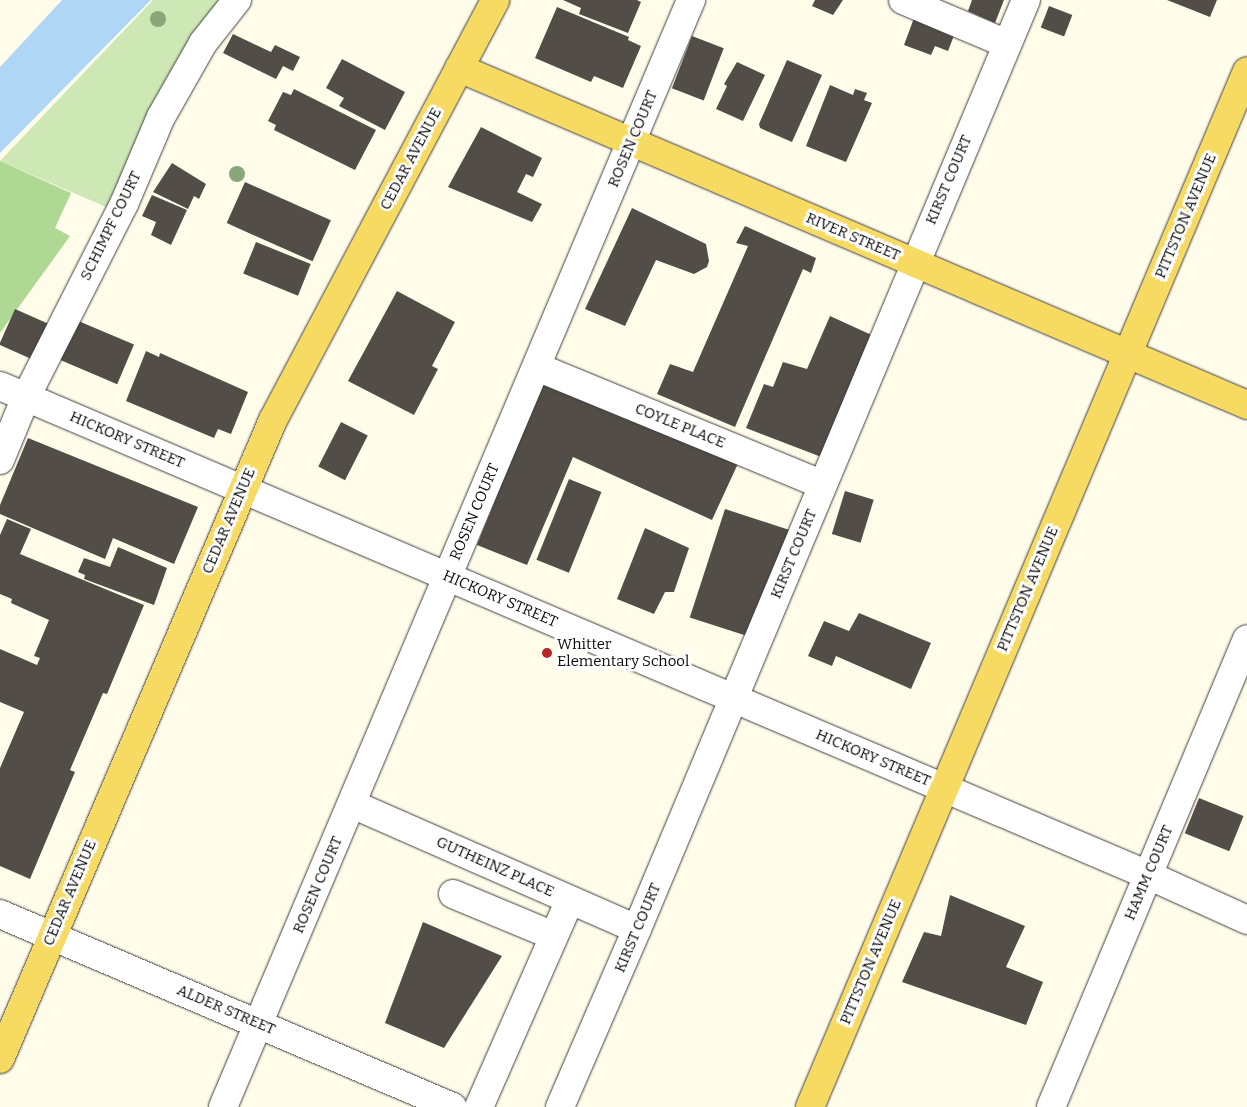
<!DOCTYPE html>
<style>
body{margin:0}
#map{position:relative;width:1247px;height:1107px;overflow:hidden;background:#fffcea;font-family:Bitter,serif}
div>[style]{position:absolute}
.green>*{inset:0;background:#cde8b5}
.forest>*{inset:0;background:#afd894}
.water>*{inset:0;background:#afd7f5}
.building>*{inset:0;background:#534d48;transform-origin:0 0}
.roads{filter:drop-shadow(0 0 1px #3e3e3e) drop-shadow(0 0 1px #3e3e3e)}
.minor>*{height:28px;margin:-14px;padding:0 14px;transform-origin:14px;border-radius:14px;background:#fff}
.major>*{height:28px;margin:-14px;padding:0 14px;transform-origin:14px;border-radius:14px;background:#f6da62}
.trees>*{width:16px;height:16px;margin:-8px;border-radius:50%;background:#89a779}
.dots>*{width:14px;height:14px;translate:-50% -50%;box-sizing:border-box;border:2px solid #fff;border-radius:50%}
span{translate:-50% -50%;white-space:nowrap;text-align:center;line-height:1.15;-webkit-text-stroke:5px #fff;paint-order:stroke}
.street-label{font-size:15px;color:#0b0b0b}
.poi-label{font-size:15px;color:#0b0b0b}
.left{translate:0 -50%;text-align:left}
</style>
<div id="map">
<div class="green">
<div style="clip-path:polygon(153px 0,220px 0,113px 210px,0 161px)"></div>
</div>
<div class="forest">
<div style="clip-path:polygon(0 161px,71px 193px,55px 228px,70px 236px,0 333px)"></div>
</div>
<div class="water">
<div style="clip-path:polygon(62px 0,151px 0,0 153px,0 67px)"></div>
</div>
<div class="building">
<div style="clip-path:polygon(563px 0,637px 0,641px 2px,628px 33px,579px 14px,581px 8px)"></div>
<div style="clip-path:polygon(815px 0,843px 0,833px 15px,812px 6px)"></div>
<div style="clip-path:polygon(972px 0,1004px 0,995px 23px,968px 11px)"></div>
<div style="clip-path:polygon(1167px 0,1217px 0,1210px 17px)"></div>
<div style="left:1049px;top:6px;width:25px;height:23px;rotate:21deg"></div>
<div style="clip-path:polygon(557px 7px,629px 37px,628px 40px,641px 46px,623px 88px,594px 76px,591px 82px,535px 58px)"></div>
<div style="clip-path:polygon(914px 18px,955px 33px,948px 51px,935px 46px,931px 55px,904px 45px)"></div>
<div style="clip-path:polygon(233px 34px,271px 52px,275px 45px,300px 57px,293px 71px,283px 66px,276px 79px,223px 53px)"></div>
<div style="left:692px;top:36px;width:34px;height:56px;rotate:21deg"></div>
<div style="clip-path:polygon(342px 59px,405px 92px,385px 130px,339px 106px,344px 98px,326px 88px)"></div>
<div style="clip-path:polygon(787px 60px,822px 75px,792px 142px,760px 128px,759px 124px)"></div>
<div style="clip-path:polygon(737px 62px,765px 75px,743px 121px,716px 109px,727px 86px,724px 84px)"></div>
<div style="clip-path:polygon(830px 85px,853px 95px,855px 89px,867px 93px,864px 100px,872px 103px,846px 162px,806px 146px)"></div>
<div style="clip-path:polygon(294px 89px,376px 130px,355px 170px,274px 130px,276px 125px,268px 121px,283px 92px,291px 95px)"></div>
<div style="clip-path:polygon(481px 127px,542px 158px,533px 177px,526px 174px,517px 192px,542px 204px,532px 222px,448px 187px)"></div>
<div style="clip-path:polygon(172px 163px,206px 184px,199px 199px,194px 196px,188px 209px,153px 192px)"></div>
<div style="left:245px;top:182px;width:94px;height:45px;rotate:24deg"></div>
<div style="clip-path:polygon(152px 195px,187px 210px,171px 245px,151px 235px,156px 222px,142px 216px)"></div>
<div style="clip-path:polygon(632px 208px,706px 244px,709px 261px,707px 267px,694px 274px,656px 260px,625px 326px,585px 309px)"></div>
<div style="clip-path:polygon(745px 226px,816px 258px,811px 273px,803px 269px,735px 427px,657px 394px,670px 364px,693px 372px,748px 246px,736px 243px)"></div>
<div style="left:256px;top:242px;width:59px;height:34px;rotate:22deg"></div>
<div style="clip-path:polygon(397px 291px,455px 322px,432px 366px,438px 369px,414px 415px,348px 381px)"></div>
<div style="left:15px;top:309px;width:42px;height:39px;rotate:24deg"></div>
<div style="clip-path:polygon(830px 316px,876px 337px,824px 458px,746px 428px,764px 384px,773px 387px,783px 362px,807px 369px)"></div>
<div style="left:76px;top:320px;width:63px;height:43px;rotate:23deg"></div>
<div style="clip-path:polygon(146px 351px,159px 357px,160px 353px,248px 392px,231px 434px,218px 429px,214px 438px,126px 401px)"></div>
<div style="clip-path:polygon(544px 379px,741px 457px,712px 520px,573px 457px,527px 565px,477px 545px)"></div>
<div style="left:341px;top:422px;width:30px;height:50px;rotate:27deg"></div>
<div style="clip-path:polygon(28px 438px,198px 507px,174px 564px,113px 538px,105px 559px,0 514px,0 505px)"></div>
<div style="left:569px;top:479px;width:35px;height:87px;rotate:22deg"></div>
<div style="left:845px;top:491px;width:30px;height:45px;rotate:17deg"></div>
<div style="left:725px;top:509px;width:71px;height:114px;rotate:18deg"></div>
<div style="clip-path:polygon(7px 519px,31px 529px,20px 554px,144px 605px,107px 694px,103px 693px,70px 770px,75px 772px,30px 879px,0 866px,0 768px,24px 712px,0 702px,0 649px,37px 665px,40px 658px,34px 656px,49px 620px,11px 603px,12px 599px,0 594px,0 535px)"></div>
<div style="clip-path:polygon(645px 528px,689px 548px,674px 592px,665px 592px,654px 614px,617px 599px)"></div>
<div style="clip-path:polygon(118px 547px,167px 568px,154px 605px,84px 579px,85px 575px,78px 572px,84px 558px,110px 567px)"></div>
<div style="clip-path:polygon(859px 613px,931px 643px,911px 689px,836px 656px,832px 666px,808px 656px,824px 621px,849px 631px)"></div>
<div style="left:1199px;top:798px;width:48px;height:38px;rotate:22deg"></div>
<div style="clip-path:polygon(950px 895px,1025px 926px,1006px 967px,1043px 982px,1026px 1025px,902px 982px,924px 932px,941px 936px)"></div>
<div style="clip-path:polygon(423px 922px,502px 956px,444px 1048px,385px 1023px)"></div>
</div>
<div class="roads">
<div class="minor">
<div style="left:903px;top:0;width:113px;rotate:22.9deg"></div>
<div style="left:537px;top:367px;width:309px;rotate:22.4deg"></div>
<div style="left:0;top:386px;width:1248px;rotate:23.07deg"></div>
<div style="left:1148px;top:875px;width:109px;rotate:24.4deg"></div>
<div style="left:0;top:460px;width:68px;rotate:-67.6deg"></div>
<div style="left:26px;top:397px;width:216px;rotate:-63.1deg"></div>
<div style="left:124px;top:204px;width:95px;rotate:-67deg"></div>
<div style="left:161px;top:117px;width:85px;rotate:-60.4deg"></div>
<div style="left:203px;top:43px;width:55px;rotate:-51.7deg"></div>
<div style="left:352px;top:804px;width:311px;rotate:23.7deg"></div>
<div style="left:453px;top:894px;width:109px;rotate:22.6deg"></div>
<div style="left:0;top:914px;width:492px;rotate:23.1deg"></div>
<div style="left:223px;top:1107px;width:1202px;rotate:-67.08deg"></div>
<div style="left:479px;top:1107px;width:226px;rotate:-66.3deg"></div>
<div style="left:560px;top:1107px;width:194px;rotate:-66.6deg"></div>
<div style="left:637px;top:929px;width:1007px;rotate:-67.28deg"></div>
<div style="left:1051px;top:1107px;width:507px;rotate:-67.28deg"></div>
</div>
<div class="major">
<div style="left:459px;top:68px;width:857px;rotate:23.15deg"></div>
<div style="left:0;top:1059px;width:695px;rotate:-66.87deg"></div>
<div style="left:273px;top:420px;width:475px;rotate:-62.1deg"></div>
<div style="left:810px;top:1107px;width:1124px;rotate:-67.13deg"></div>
</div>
</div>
<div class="trees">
<div style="left:158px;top:19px"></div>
<div style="left:237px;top:174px"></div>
</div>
<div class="dots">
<div style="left:547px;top:653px;background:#b82626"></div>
</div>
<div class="street-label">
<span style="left:633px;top:139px;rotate:-67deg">ROSEN COURT</span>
<span style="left:411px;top:159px;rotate:-62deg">CEDAR AVENUE</span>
<span style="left:949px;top:180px;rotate:-67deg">KIRST COURT</span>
<span style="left:1186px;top:216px;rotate:-67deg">PITTSTON AVENUE</span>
<span style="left:111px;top:226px;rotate:-64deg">SCHIMPF COURT</span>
<span style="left:853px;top:237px;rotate:23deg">RIVER STREET</span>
<span style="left:680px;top:426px;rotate:22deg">COYLE PLACE</span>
<span style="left:127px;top:440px;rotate:23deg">HICKORY STREET</span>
<span style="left:475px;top:512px;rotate:-67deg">ROSEN COURT</span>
<span style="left:229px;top:521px;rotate:-67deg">CEDAR AVENUE</span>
<span style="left:794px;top:554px;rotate:-67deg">KIRST COURT</span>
<span style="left:1028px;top:589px;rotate:-67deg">PITTSTON AVENUE</span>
<span style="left:500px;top:599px;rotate:23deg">HICKORY STREET</span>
<span style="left:873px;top:758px;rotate:23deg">HICKORY STREET</span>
<span style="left:495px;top:867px;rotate:24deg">GUTHEINZ PLACE</span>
<span style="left:1149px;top:873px;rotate:-67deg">HAMM COURT</span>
<span style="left:318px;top:885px;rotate:-67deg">ROSEN COURT</span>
<span style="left:70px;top:893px;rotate:-67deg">CEDAR AVENUE</span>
<span style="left:638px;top:928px;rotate:-67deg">KIRST COURT</span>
<span style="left:871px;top:962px;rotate:-67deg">PITTSTON AVENUE</span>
<span style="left:226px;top:1010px;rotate:23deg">ALDER STREET</span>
</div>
<div class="poi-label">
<span class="left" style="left:557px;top:653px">Whitter<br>Elementary School</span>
</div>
</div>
